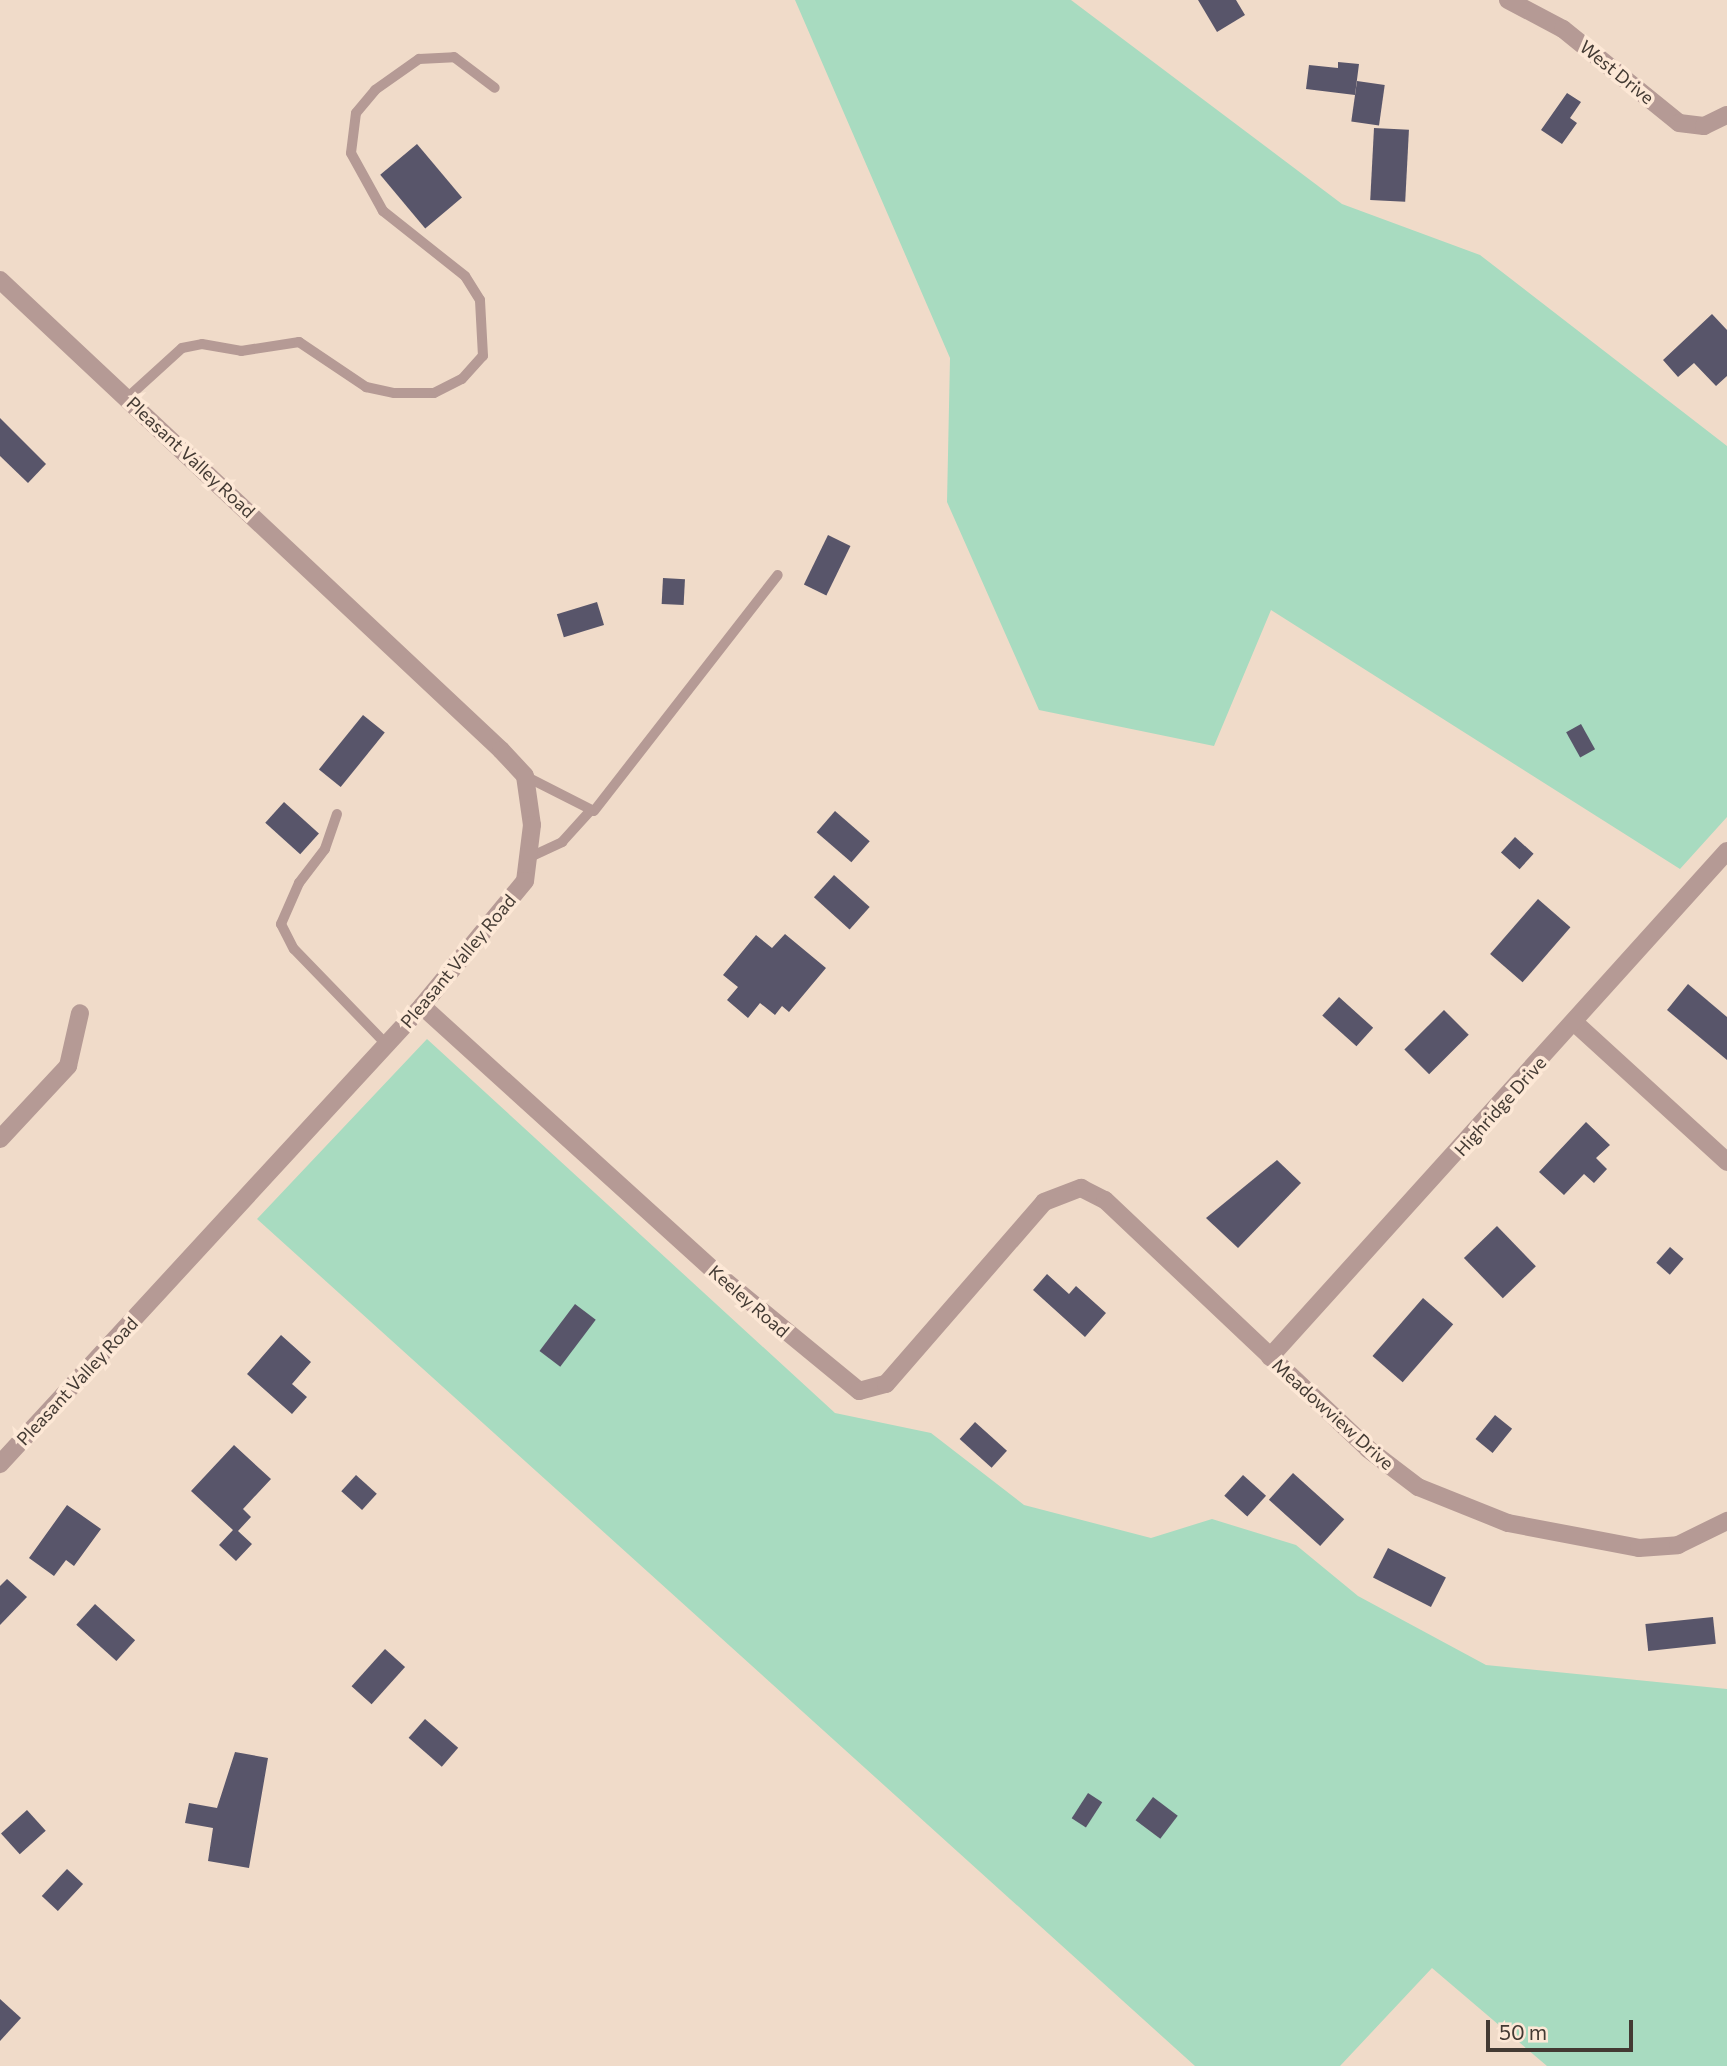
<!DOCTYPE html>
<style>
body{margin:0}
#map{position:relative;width:1727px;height:2066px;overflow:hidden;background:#f0dbc9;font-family:Commissioner,sans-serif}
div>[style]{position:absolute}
.green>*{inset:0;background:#a8dbc0}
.building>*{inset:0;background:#58556a;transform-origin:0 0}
.service>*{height:10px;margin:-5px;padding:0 5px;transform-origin:5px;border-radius:5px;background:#b59a95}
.minor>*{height:18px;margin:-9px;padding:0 9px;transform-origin:9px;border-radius:9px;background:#b59a95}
.tertiary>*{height:18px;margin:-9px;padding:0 9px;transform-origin:9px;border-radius:9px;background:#b59a95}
span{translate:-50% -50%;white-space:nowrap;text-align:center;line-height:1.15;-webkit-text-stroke:7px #fde8d6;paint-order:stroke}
.street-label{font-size:18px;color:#433a33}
.scale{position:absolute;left:1486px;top:2020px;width:147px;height:32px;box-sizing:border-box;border:4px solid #433a33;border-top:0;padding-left:9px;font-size:21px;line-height:24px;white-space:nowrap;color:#433a33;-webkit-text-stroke:5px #fde8d6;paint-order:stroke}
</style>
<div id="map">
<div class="green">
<div style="clip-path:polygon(795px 0,1071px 0,1342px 204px,1480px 255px,1727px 446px,1727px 817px,1680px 869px,1271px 610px,1214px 746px,1039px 710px,947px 502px,950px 358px)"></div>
<div style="clip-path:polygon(427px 1039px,835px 1413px,931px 1433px,1024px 1505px,1151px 1538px,1212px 1519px,1296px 1545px,1358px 1596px,1486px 1665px,1727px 1689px,1727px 2066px,1547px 2066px,1432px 1968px,1340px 2066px,1195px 2066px,257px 1219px)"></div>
</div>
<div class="building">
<div style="clip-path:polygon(1198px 0,1236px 0,1245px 15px,1217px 32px)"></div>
<div style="clip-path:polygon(1338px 62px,1359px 64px,1355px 95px,1306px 89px,1309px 65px,1338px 68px)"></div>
<div style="left:1357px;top:81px;width:28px;height:41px;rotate:8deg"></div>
<div style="clip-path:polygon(1567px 93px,1581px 102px,1570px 118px,1577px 123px,1562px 144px,1541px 130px)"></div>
<div style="left:1374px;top:128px;width:35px;height:72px;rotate:3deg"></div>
<div style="left:417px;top:144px;width:70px;height:48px;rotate:50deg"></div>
<div style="clip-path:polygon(1712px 314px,1727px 330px,1727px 376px,1716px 386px,1694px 363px,1678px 377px,1663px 360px)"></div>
<div style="clip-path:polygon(0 418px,46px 464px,28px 483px,0 456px)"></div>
<div style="left:828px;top:535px;width:25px;height:55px;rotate:26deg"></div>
<div style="left:663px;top:578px;width:22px;height:26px;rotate:3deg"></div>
<div style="left:597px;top:602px;width:24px;height:42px;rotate:73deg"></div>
<div style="left:363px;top:715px;width:28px;height:70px;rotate:39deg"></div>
<div style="left:1581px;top:724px;width:29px;height:17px;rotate:61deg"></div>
<div style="left:284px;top:802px;width:47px;height:28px;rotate:42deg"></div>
<div style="left:835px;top:811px;width:46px;height:28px;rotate:41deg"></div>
<div style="left:1515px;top:837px;width:25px;height:21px;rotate:42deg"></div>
<div style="left:834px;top:875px;width:48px;height:30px;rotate:42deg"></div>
<div style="left:1538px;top:899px;width:43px;height:73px;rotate:41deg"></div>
<div style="clip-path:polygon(785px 934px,826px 968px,789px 1012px,782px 1006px,775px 1015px,760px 1003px,748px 1018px,727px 1000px,738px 987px,723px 975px,756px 935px,772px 948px)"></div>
<div style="clip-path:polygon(1688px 984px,1727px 1017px,1727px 1060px,1667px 1010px)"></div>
<div style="left:1339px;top:997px;width:46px;height:25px;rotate:42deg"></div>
<div style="left:1444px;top:1010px;width:35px;height:56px;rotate:45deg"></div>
<div style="clip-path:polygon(1586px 1122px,1610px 1145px,1596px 1158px,1607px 1169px,1594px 1183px,1584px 1174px,1564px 1195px,1539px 1172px)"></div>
<div style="clip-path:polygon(1277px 1160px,1301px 1183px,1238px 1248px,1206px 1218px)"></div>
<div style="left:1497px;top:1226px;width:56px;height:46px;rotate:46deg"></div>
<div style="left:1670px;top:1247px;width:18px;height:21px;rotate:41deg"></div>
<div style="clip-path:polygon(1047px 1274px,1069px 1294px,1076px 1286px,1106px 1313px,1085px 1337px,1033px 1290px)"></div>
<div style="left:1423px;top:1298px;width:40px;height:77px;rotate:41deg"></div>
<div style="left:575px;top:1304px;width:26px;height:59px;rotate:37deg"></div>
<div style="clip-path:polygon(281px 1335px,311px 1362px,292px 1384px,307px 1397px,292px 1414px,247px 1374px)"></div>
<div style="left:1495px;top:1415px;width:22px;height:31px;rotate:39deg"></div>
<div style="left:975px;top:1422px;width:43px;height:23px;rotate:42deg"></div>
<div style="clip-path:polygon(234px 1445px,271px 1479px,243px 1509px,251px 1517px,238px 1531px,252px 1544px,236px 1561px,219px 1545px,233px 1530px,191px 1491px)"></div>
<div style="left:1293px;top:1473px;width:69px;height:36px;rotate:42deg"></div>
<div style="left:356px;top:1475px;width:28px;height:22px;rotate:42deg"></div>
<div style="left:1243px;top:1475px;width:31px;height:28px;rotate:42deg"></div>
<div style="clip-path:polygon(67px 1505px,101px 1529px,74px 1566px,66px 1560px,54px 1576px,29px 1558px)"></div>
<div style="left:1388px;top:1548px;width:65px;height:33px;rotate:27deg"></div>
<div style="clip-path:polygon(7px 1579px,27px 1597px,0 1625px,0 1586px)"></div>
<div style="left:95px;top:1604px;width:54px;height:28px;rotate:42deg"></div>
<div style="left:1713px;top:1617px;width:27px;height:68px;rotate:84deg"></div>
<div style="left:385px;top:1649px;width:27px;height:50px;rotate:42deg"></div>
<div style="left:425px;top:1719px;width:44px;height:25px;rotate:41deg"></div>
<div style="clip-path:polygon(235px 1752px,268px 1758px,249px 1868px,208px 1861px,213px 1828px,185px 1823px,189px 1803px,217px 1808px)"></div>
<div style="left:1088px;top:1793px;width:17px;height:30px;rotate:33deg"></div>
<div style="left:1153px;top:1797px;width:31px;height:29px;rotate:37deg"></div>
<div style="left:27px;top:1810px;width:28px;height:35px;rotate:48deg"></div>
<div style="left:67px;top:1869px;width:22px;height:37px;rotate:43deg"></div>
<div style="clip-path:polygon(0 1999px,21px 2018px,0 2041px)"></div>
</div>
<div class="service">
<div style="left:127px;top:398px;width:74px;rotate:-42.3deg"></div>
<div style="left:182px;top:348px;width:20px;rotate:-11deg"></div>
<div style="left:202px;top:344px;width:40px;rotate:10deg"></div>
<div style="left:241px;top:351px;width:59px;rotate:-8.8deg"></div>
<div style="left:299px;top:342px;width:81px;rotate:33.9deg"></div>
<div style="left:366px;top:387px;width:29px;rotate:12deg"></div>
<div style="left:394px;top:393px;width:40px"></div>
<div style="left:434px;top:393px;width:31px;rotate:-27deg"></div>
<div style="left:462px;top:379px;width:31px;rotate:-48deg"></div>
<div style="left:483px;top:356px;width:56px;rotate:-93.1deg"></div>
<div style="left:480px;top:300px;width:28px;rotate:-122deg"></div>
<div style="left:465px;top:276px;width:105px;rotate:-141.6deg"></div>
<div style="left:383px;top:211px;width:66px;rotate:-118.9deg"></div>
<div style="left:351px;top:153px;width:40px;rotate:-82.9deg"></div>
<div style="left:356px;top:113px;width:30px;rotate:-50deg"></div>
<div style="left:375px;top:90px;width:54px;rotate:-35.2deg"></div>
<div style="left:419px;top:59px;width:35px;rotate:-3deg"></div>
<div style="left:454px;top:57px;width:51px;rotate:37.1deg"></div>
<div style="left:525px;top:776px;width:77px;rotate:26.9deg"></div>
<div style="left:594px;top:811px;width:299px;rotate:-52.1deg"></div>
<div style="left:337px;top:814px;width:37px;rotate:109deg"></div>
<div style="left:325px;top:849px;width:43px;rotate:127.4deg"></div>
<div style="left:299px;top:883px;width:45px;rotate:113.7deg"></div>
<div style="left:281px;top:924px;width:28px;rotate:63deg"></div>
<div style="left:294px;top:949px;width:134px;rotate:45.9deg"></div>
<div style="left:528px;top:858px;width:38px;rotate:-25deg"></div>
<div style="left:562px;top:842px;width:43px;rotate:-47.8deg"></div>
</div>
<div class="minor">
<div style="left:1508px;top:0;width:62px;rotate:27.8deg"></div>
<div style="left:1563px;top:29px;width:149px;rotate:39deg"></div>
<div style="left:1679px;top:123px;width:25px;rotate:7deg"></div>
<div style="left:1704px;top:126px;width:25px;rotate:-26deg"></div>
<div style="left:422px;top:1006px;width:408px;rotate:42.2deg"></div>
<div style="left:724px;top:1280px;width:175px;rotate:39.4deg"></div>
<div style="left:859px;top:1391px;width:28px;rotate:-15deg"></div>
<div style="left:886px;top:1384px;width:241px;rotate:-49deg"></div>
<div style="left:1044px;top:1202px;width:40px;rotate:-21deg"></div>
<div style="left:1081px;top:1188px;width:27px;rotate:27deg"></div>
<div style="left:1105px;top:1200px;width:362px;rotate:43.4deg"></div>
<div style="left:1368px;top:1449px;width:63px;rotate:37.2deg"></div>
<div style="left:1418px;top:1487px;width:97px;rotate:21.8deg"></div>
<div style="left:1508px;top:1523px;width:133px;rotate:10.8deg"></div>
<div style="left:1639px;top:1548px;width:39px;rotate:-4deg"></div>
<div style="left:1678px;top:1545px;width:55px;rotate:-26.1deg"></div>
<div style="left:1575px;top:1023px;width:206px;rotate:42.4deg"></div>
<div style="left:0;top:1139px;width:100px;rotate:-47deg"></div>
<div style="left:68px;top:1066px;width:54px;rotate:-77.2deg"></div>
<div style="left:1270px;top:1357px;width:682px;rotate:-47.91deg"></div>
</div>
<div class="tertiary">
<div style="left:0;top:280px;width:687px;rotate:43.17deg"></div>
<div style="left:501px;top:750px;width:35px;rotate:47deg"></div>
<div style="left:525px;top:776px;width:49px;rotate:81.9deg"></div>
<div style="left:532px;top:825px;width:56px;rotate:97.1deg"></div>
<div style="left:525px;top:881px;width:162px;rotate:129.5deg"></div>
<div style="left:422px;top:1006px;width:623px;rotate:132.66deg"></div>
</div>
<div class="street-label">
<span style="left:1617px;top:72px;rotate:39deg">West Drive</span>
<span style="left:191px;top:457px;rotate:43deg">Pleasant Valley Road</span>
<span style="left:458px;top:961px;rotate:-50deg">Pleasant Valley Road</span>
<span style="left:1500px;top:1106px;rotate:-48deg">Highridge Drive</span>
<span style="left:749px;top:1301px;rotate:41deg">Keeley Road</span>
<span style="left:77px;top:1381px;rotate:-47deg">Pleasant Valley Road</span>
<span style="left:1333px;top:1414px;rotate:42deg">Meadowview Drive</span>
</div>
<div class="scale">50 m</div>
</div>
